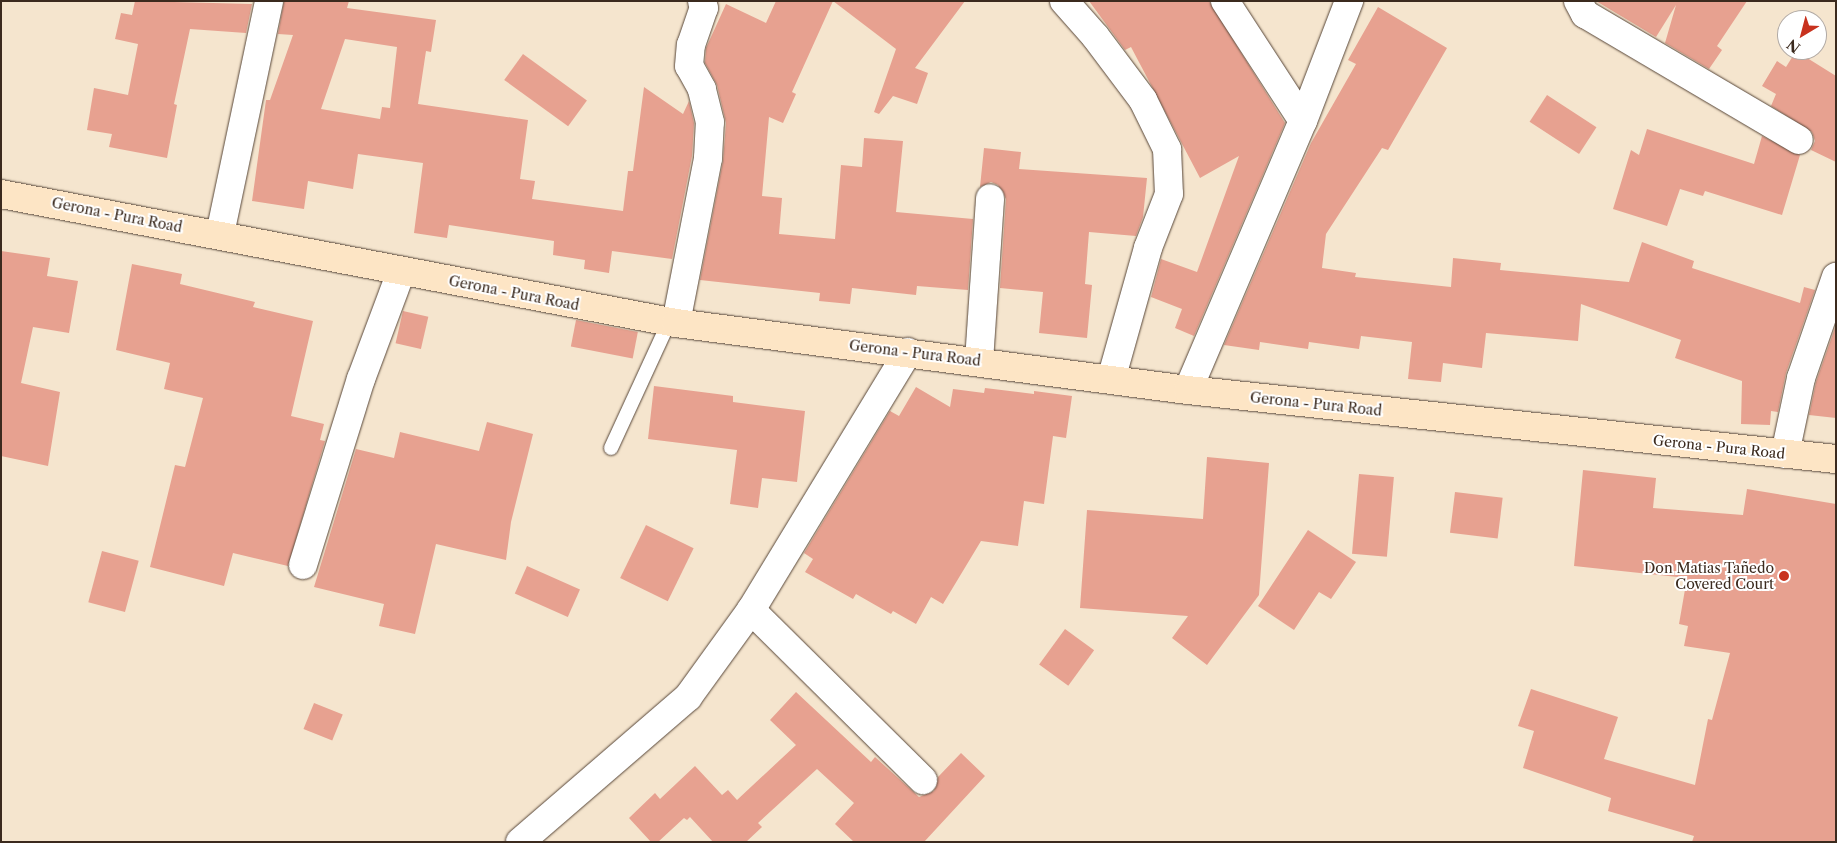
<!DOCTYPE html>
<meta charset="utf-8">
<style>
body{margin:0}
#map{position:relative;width:1837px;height:843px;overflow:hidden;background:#f5e5ce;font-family:"Libre Caslon Text",serif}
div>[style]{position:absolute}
.building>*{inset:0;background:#e7a190;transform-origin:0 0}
.roads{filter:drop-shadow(0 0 1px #574638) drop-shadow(0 0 1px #574638)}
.lane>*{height:14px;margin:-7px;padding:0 7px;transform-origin:7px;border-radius:7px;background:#fff}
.street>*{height:28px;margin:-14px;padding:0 14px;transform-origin:14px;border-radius:14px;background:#fff}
.secondary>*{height:28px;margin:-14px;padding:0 14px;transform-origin:14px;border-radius:14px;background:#fde5c5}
.dots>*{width:14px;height:14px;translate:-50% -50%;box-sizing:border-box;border:2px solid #fff;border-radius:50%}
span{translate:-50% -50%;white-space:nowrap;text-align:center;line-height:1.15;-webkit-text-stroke:4px #fff;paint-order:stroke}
.street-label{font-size:14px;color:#3b2a1e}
.poi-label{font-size:14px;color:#3b2a1e}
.right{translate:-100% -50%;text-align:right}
.frame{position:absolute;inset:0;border:2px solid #3b2a1e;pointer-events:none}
.north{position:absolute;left:1777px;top:10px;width:50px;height:50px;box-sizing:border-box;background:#fff;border:1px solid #b1aaa5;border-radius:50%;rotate:217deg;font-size:14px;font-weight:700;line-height:20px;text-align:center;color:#3b2a1e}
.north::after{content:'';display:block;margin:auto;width:18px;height:22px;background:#c8321e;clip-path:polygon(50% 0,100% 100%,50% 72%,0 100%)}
</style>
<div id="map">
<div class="building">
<div style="clip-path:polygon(135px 1px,252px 4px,246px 33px,190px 29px,174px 104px,177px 105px,167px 158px,109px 147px,112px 134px,87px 130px,94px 88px,128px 95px,138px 44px,115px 39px,121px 13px,132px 15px)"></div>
<div style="clip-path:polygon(evenodd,284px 1px,349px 1px,347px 8px,436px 20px,431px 52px,426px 51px,418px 104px,528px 120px,520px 179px,535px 181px,532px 199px,623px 211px,628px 171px,633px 171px,644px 87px,683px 114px,689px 101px,694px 123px,692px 156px,672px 259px,612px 251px,609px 273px,584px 269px,585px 260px,553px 255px,554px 241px,449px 225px,447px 238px,414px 233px,423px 163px,358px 154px,353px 189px,308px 181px,304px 209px,252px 201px,266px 100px,270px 100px,293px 35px,278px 34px,284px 1px,345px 39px,397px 47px,390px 108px,382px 107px,380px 119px,321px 109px,345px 39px)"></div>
<div style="clip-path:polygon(776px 1px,965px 1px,915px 68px,928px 73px,917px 104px,893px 96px,879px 114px,874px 112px,896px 49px,833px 1px,792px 92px,796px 94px,783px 123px,769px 117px,762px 196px,782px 198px,779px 234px,835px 239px,841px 165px,862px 167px,864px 138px,903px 141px,896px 212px,973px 219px,968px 290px,917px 286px,916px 295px,852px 288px,850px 304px,819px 301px,820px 293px,700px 280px,723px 161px,726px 123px,717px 85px,705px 63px,706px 48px,726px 4px,766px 23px)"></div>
<div style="clip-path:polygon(1089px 1px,1209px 1px,1285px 123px,1194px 336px,1175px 328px,1182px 309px,1151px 297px,1161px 259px,1197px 272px,1239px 156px,1200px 178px,1131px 47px,1125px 50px)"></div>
<div style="clip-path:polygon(1596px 1px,1747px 1px,1717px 46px,1722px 50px,1709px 69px,1665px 43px,1676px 5px,1656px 37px)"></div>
<div style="clip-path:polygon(1378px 7px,1447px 48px,1388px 150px,1382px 148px,1326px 234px,1322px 268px,1356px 273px,1355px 277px,1451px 287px,1453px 258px,1501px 263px,1500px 270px,1629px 282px,1642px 242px,1694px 261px,1692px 268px,1800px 303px,1804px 287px,1815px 290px,1786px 373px,1778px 412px,1771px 411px,1770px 425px,1741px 424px,1742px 381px,1675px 358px,1681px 340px,1581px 304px,1578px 341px,1486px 333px,1482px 368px,1443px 363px,1441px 382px,1408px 379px,1412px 342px,1361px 336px,1359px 349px,1309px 342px,1308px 349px,1260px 342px,1259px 350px,1224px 345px,1311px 143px,1356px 64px,1348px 60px)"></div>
<div style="clip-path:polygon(1796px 51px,1836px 76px,1836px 162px,1811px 150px,1815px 141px,1812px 132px,1771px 106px,1776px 94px,1762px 86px,1777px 61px,1786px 67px)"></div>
<div style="left:523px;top:54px;width:79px;height:32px;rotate:36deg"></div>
<div style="left:1547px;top:95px;width:59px;height:32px;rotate:33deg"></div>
<div style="clip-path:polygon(1647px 129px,1754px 164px,1762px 136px,1800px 155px,1782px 215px,1705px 191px,1703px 196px,1680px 189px,1667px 226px,1613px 209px,1631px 150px,1639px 155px)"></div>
<div style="clip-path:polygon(984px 148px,1021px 152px,1019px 169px,1147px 178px,1143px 217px,1136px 236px,1089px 232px,1085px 284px,1092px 285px,1087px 338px,1039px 333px,1043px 292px,1000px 288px,1006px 199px,998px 185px,991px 182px,980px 187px)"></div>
<div style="clip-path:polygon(1px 251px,50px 258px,47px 276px,78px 281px,69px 333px,33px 327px,21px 383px,60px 392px,48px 466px,1px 456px)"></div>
<div style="clip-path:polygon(132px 264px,182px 274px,180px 284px,255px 302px,253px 307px,313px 321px,291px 416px,324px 424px,320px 440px,325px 441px,288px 566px,233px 553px,224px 586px,150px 567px,175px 465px,185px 467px,203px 398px,164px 389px,170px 363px,116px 350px)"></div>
<div style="left:403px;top:311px;width:26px;height:33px;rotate:13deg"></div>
<div style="left:576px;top:320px;width:63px;height:27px;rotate:11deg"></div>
<div style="clip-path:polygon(1836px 325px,1836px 418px,1809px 415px,1816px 382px)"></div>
<div style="clip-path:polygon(654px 386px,733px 396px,733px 402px,805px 411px,797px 482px,762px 478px,758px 508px,730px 504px,737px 450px,648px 439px)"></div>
<div style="clip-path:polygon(916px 387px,950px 407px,953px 389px,984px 393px,985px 388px,1034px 394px,1034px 391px,1072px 396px,1066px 438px,1053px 436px,1044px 504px,1024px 501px,1018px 546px,981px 541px,943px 604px,931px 597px,916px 624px,893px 611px,891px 614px,856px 594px,853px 599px,805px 572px,813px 559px,804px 553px,890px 411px,899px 416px)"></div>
<div style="clip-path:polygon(487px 422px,533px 434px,511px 522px,506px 560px,436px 544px,415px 634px,379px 626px,384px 604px,314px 587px,356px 449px,394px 458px,400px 432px,479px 451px)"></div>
<div style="clip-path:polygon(1207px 457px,1269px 463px,1259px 595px,1207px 665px,1172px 638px,1188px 616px,1080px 608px,1087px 510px,1203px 519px)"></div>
<div style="clip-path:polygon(1583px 470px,1656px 478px,1653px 508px,1743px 515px,1747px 489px,1836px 504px,1836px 842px,1692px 842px,1694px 836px,1608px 811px,1611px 798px,1523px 768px,1534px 731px,1518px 726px,1531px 689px,1618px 717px,1604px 759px,1695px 785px,1708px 719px,1712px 720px,1730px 653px,1684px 646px,1688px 626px,1679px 624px,1687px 578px,1574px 566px)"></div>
<div style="left:1359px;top:474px;width:35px;height:80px;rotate:5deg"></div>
<div style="left:1455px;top:492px;width:48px;height:41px;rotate:7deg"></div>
<div style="left:646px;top:525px;width:53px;height:59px;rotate:26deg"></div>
<div style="clip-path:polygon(1308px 530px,1356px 562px,1331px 599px,1319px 592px,1294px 630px,1258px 606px)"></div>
<div style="left:102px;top:551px;width:38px;height:53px;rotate:15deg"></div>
<div style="left:527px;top:566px;width:58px;height:30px;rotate:24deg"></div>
<div style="left:1065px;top:629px;width:36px;height:44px;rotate:36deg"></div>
<div style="clip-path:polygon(796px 692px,871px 762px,875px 757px,919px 797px,934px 791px,938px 777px,961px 753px,985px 776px,924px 842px,854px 842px,835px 824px,854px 803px,817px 769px,758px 823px,762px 827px,746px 842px,713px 842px,690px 817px,687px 820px,684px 818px,658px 842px,651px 842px,629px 818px,655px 793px,660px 799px,695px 766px,722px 795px,728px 790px,737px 800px,796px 745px,770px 720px)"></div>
<div style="left:314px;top:703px;width:31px;height:28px;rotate:22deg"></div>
</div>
<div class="roads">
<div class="lane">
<div style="left:611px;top:448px;width:139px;rotate:-65.3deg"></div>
</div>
<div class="street">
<div style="left:1064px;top:1px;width:47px;rotate:48.5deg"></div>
<div style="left:1095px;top:36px;width:80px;rotate:53.1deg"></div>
<div style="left:1143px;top:100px;width:55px;rotate:63.9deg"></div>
<div style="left:1167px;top:149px;width:45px;rotate:87.5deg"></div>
<div style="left:1169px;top:194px;width:58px;rotate:111.3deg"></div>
<div style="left:1148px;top:248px;width:137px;rotate:105.7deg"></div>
<div style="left:1225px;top:1px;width:143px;rotate:57deg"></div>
<div style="left:1578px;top:1px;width:15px;rotate:62deg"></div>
<div style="left:1585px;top:14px;width:248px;rotate:30.5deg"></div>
<div style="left:220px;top:234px;width:238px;rotate:-78.1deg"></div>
<div style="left:676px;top:323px;width:168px;rotate:-79deg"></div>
<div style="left:708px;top:158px;width:36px;rotate:-87deg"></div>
<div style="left:710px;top:122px;width:34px;rotate:-104deg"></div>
<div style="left:702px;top:89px;width:26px;rotate:-119deg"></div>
<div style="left:689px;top:66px;width:21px;rotate:-85deg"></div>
<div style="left:691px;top:45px;width:39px;rotate:-71deg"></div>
<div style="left:704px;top:8px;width:7px;rotate:-106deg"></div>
<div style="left:979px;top:361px;width:163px;rotate:-86.1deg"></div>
<div style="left:1188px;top:390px;width:293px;rotate:-66.9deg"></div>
<div style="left:1303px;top:121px;width:129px;rotate:-69deg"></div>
<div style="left:1785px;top:454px;width:78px;rotate:-78.1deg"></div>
<div style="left:1801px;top:378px;width:107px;rotate:-70.9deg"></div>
<div style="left:303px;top:565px;width:195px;rotate:-72.7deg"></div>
<div style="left:361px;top:379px;width:114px;rotate:-69.5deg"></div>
<div style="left:751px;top:610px;width:242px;rotate:44.7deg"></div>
<div style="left:520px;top:842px;width:222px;rotate:-40.8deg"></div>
<div style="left:688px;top:697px;width:107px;rotate:-54.1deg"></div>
<div style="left:751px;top:610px;width:302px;rotate:-58.7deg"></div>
</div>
<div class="secondary">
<div style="left:1px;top:194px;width:687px;rotate:10.82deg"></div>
<div style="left:676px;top:323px;width:516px;rotate:7.46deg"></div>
<div style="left:1188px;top:390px;width:652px;rotate:6.08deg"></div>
</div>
</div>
<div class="dots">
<div style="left:1784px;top:576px;background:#c8321e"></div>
</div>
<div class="street-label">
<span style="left:117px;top:215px;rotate:11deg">Gerona - Pura Road</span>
<span style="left:514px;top:293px;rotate:11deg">Gerona - Pura Road</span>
<span style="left:915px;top:353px;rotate:7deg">Gerona - Pura Road</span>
<span style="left:1316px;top:404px;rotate:6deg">Gerona - Pura Road</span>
<span style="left:1719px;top:447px;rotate:6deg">Gerona - Pura Road</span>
</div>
<div class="poi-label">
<span class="right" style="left:1774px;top:576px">Don Matias Tañedo<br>Covered Court</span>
</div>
<div class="frame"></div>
<div class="north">N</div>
</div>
